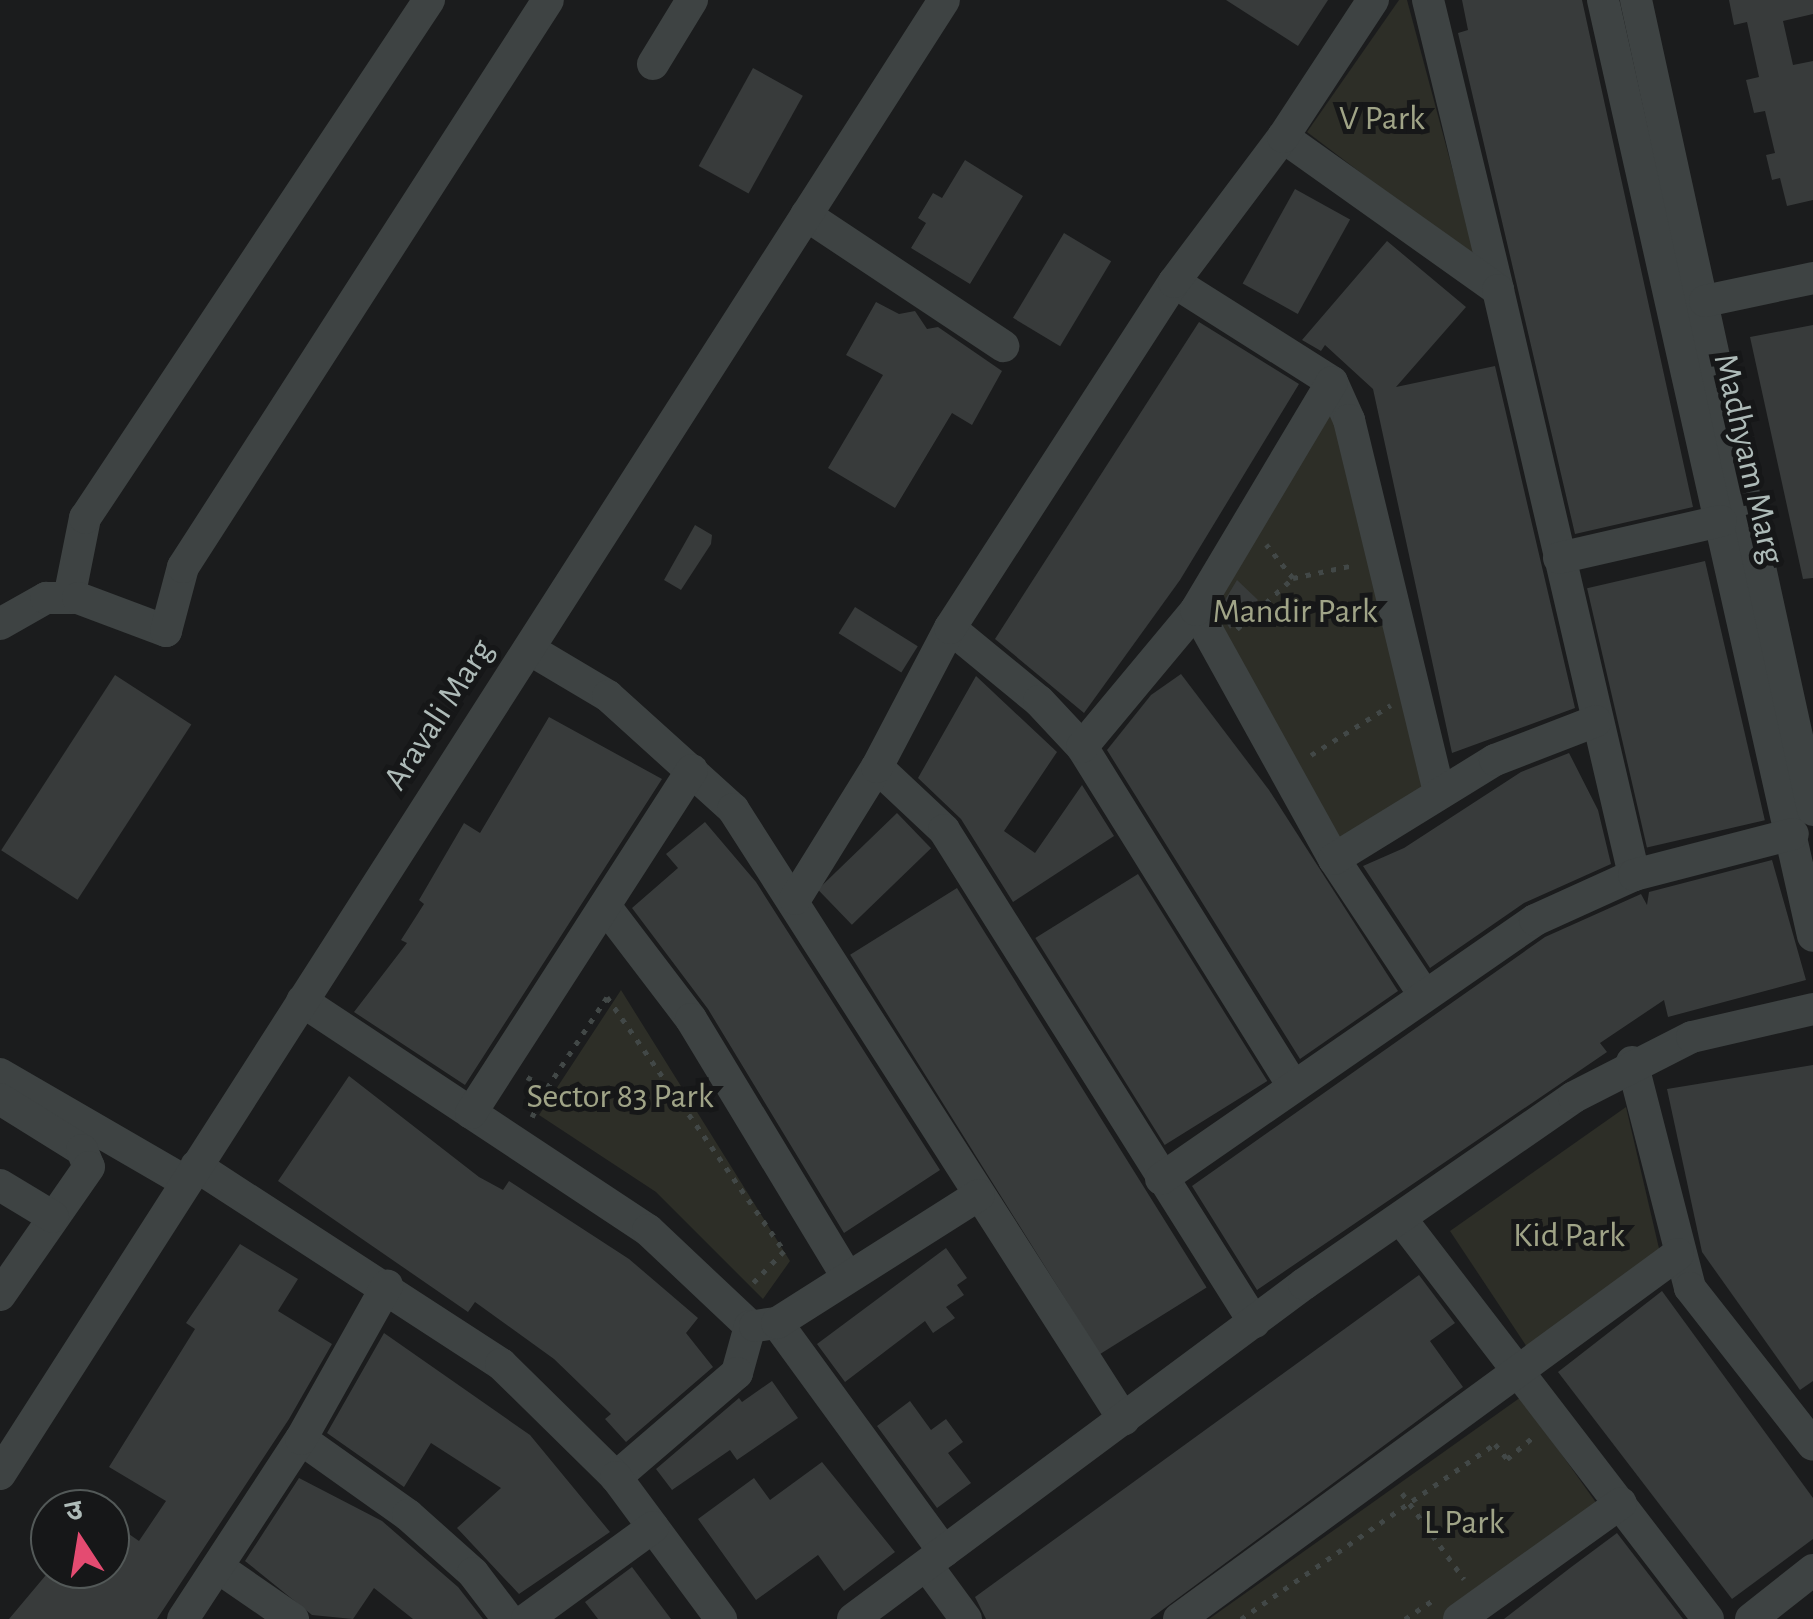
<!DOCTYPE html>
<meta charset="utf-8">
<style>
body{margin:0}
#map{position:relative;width:1813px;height:1619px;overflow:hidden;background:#1b1c1d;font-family:"Alegreya Sans","Noto Sans Devanagari",sans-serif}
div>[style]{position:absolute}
.green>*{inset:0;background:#2d2e27}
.building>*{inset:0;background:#383b3b;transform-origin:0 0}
.path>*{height:5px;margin-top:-2.5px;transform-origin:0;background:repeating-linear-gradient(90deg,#424847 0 5px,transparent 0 13px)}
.minor>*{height:32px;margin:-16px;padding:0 16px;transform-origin:16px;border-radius:16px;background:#3e4343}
span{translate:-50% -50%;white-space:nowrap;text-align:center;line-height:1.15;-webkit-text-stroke:10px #161718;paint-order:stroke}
.park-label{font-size:35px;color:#a0a487}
.street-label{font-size:35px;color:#aebbb8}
.north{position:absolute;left:30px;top:1489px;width:100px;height:100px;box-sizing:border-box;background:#161718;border:2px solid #535958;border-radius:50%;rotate:348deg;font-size:28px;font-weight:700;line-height:40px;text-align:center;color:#aebbb8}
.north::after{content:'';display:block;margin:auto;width:35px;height:45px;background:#e44b71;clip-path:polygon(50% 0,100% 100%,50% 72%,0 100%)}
</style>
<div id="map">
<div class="green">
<div style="clip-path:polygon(1399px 0,1407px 0,1477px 261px,1307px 132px)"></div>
<div style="clip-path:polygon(1332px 382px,1439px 791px,1334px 859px,1196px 610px)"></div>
<div style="clip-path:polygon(621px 990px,790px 1261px,763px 1299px,656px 1192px,539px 1115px)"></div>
<div style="clip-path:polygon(1626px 1107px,1661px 1257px,1531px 1353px,1450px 1231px)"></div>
<div style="clip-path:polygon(1521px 1397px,1602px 1511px,1450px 1619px,1209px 1619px)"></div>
</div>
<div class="building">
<div style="clip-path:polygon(1226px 0,1328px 0,1298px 46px)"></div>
<div style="clip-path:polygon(1462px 0,1582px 0,1693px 507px,1575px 534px,1458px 33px,1468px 30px)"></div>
<div style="clip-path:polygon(1729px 0,1813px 0,1813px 14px,1783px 21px,1793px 65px,1813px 61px,1813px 200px,1787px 206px,1780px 178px,1772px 180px,1766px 155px,1775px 153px,1765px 111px,1754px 113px,1746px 80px,1759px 77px,1747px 22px,1734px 25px)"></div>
<div style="left:753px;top:68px;width:57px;height:112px;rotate:29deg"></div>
<div style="clip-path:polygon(965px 160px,1023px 196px,970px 284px,911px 248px,926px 223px,918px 218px,933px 193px,942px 198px)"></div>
<div style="left:1295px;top:189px;width:63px;height:108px;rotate:29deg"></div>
<div style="left:1064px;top:233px;width:55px;height:99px;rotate:31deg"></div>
<div style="clip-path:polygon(1387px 241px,1466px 307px,1396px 387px,1495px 366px,1575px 708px,1452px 753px,1373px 389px,1325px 345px,1321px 351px,1302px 340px)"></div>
<div style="clip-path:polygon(876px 302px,899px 314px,915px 311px,927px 329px,938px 327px,1002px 371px,972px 425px,952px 413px,895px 508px,828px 468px,883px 375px,846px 355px)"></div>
<div style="clip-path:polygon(1199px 322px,1299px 384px,1180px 580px,1084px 713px,995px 639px)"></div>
<div style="clip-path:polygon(1813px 325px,1813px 578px,1803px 579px,1750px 337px)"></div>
<div style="clip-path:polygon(695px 525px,712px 535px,711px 544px,681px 590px,664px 580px)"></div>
<div style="left:1705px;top:561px;width:266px;height:121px;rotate:77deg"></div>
<div style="clip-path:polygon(1237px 580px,1258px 600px,1230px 629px,1219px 610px)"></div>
<div style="left:855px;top:607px;width:74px;height:31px;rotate:32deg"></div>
<div style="clip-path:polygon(1181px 674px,1269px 790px,1398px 991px,1300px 1059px,1107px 750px,1151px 695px)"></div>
<div style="left:115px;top:675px;width:91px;height:209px;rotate:33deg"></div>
<div style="clip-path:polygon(976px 676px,1057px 752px,1004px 831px,1035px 853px,1082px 785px,1114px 836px,1013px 902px,961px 819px,918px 778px)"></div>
<div style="clip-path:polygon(549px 717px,662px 779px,465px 1085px,354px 1012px,407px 943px,401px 940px,424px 904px,419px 900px,464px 823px,480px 833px)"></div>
<div style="clip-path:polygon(1569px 753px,1598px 810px,1611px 864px,1524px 903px,1430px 968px,1363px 866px,1404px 848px,1521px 772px)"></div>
<div style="left:897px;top:813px;width:49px;height:110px;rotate:46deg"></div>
<div style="clip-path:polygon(705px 822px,756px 882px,940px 1170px,844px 1233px,708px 1009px,632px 908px,678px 868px,666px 854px)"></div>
<div style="clip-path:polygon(1772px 860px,1806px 980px,1668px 1017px,1664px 1000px,1600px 1043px,1607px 1052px,1257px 1290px,1192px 1186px,1545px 937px,1641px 894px,1647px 905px,1649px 892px)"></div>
<div style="left:1138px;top:874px;width:244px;height:121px;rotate:58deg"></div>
<div style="left:957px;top:888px;width:471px;height:126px;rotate:58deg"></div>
<div style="clip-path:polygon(1813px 1065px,1813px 1381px,1800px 1390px,1702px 1252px,1667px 1089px)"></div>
<div style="clip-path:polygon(349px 1076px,479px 1177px,503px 1190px,509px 1181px,629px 1259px,698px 1318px,686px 1333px,713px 1367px,626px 1442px,605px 1419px,611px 1414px,554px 1359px,475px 1302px,468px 1312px,278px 1181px)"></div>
<div style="clip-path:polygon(240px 1244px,298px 1279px,278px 1311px,332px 1344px,289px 1419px,157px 1619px,9px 1619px,51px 1569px,110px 1569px,110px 1521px,139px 1541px,166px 1501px,109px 1467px,195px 1329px,186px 1323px)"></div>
<div style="clip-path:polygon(946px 1248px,967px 1278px,957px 1285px,964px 1295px,946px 1307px,955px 1318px,933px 1333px,925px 1321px,845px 1382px,817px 1344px)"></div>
<div style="clip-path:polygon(1419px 1275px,1455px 1323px,1430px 1341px,1463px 1387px,1150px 1619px,986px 1619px,975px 1597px)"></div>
<div style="clip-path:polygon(1662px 1291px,1813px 1498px,1813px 1539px,1732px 1599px,1558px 1372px)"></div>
<div style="clip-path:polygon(384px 1333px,530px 1435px,610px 1532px,519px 1594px,457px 1528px,501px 1488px,431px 1443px,404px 1487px,327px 1433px)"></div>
<div style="clip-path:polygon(772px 1381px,798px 1418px,737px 1460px,730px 1450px,672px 1490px,656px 1469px,739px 1398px,742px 1402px)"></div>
<div style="clip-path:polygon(910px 1401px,931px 1430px,946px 1419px,963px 1442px,948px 1453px,971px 1483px,937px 1508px,877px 1426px)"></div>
<div style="clip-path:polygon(822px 1462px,895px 1552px,844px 1591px,818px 1555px,756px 1600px,698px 1519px,754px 1478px,770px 1500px)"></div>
<div style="clip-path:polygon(299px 1478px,382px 1521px,458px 1587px,483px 1619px,413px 1619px,374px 1588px,353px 1619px,312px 1615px,245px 1561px)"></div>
<div style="clip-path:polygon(1617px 1533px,1683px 1619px,1504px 1619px,1570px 1568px)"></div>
<div style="clip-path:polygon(632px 1567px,671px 1619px,598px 1619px,585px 1602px)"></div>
</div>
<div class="path">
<div style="left:1293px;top:578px;width:62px;rotate:-12deg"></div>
<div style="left:1237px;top:629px;width:76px;rotate:-42.3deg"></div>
<div style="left:1293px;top:578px;width:43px;rotate:-128.5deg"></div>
<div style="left:1311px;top:755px;width:94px;rotate:-32deg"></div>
<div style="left:527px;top:1077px;width:23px;rotate:29deg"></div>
<div style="left:547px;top:1088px;width:109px;rotate:-56.6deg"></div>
<div style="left:607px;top:997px;width:310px;rotate:55.1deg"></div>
<div style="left:784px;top:1251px;width:49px;rotate:134.2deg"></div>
<div style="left:532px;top:1117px;width:33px;rotate:-63deg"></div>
<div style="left:1402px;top:1493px;width:106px;rotate:54.2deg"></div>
<div style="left:1241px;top:1619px;width:308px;rotate:-34.6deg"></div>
<div style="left:1495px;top:1444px;width:19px;rotate:51deg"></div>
<div style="left:1507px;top:1459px;width:33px;rotate:-40deg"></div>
<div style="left:1405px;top:1619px;width:37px;rotate:-34deg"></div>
</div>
<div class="minor">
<div style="left:1428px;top:0;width:298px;rotate:76.4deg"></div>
<div style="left:1603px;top:0;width:959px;rotate:77.35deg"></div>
<div style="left:1636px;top:0;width:829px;rotate:77.67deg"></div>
<div style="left:653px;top:64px;width:75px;rotate:-58.6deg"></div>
<div style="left:1283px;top:137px;width:264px;rotate:35.4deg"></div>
<div style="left:1498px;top:290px;width:601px;rotate:76.91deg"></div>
<div style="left:806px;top:215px;width:237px;rotate:33.6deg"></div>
<div style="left:1174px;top:282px;width:187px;rotate:32.3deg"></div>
<div style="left:1332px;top:382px;width:42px;rotate:65.9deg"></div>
<div style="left:1349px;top:420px;width:382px;rotate:76.4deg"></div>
<div style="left:1705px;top:301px;width:110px;rotate:-12deg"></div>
<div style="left:1559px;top:558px;width:166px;rotate:-12.9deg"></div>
<div style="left:69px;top:598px;width:82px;rotate:-78.7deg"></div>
<div style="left:85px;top:518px;width:622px;rotate:-56.41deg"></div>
<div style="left:1196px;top:610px;width:285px;rotate:61deg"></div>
<div style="left:1334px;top:859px;width:164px;rotate:56.4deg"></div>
<div style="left:0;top:624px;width:53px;rotate:-29.5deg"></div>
<div style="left:46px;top:598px;width:32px"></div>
<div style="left:78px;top:598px;width:94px;rotate:20.6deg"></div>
<div style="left:166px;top:631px;width:66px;rotate:-75.1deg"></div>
<div style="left:183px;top:567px;width:674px;rotate:-57.23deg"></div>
<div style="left:950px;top:628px;width:115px;rotate:39.4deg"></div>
<div style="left:1039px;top:701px;width:63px;rotate:46.9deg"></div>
<div style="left:1082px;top:747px;width:397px;rotate:58.1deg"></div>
<div style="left:529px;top:649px;width:92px;rotate:30.7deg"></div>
<div style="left:608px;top:696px;width:169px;rotate:42.1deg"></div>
<div style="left:733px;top:809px;width:725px;rotate:57.38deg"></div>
<div style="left:1082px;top:747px;width:178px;rotate:-50.2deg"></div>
<div style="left:1196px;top:610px;width:265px;rotate:-59.2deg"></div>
<div style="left:877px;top:767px;width:92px;rotate:43.2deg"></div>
<div style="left:944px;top:830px;width:582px;rotate:57.79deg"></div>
<div style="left:1334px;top:859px;width:189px;rotate:-31.6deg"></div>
<div style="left:1495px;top:760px;width:108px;rotate:-21.1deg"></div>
<div style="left:795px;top:899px;width:155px;rotate:-58.2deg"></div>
<div style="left:877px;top:767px;width:157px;rotate:-62.3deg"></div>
<div style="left:950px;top:628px;width:412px;rotate:-57.1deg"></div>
<div style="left:1174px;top:282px;width:181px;rotate:-53.1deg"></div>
<div style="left:1283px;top:137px;width:164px;rotate:-56.7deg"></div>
<div style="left:605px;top:906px;width:142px;rotate:52.7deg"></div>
<div style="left:691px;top:1019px;width:301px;rotate:58.8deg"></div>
<div style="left:302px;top:1001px;width:415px;rotate:33.5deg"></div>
<div style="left:648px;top:1230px;width:140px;rotate:43.3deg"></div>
<div style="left:750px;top:1326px;width:49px;rotate:105.5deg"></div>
<div style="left:737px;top:1373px;width:160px;rotate:139.3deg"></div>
<div style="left:1632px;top:1062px;width:233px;rotate:75.6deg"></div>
<div style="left:1690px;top:1288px;width:199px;rotate:51.9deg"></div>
<div style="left:0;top:1074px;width:215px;rotate:30.1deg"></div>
<div style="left:0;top:1099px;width:97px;rotate:31.9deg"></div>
<div style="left:82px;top:1150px;width:18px;rotate:68deg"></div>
<div style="left:89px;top:1167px;width:156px;rotate:124.8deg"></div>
<div style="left:471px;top:1113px;width:408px;rotate:-57.2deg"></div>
<div style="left:196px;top:1166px;width:364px;rotate:33deg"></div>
<div style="left:501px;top:1364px;width:161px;rotate:44.5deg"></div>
<div style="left:616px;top:1477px;width:177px;rotate:53.5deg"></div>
<div style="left:1161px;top:1179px;width:455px;rotate:-34.7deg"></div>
<div style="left:1535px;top:920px;width:109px;rotate:-24.4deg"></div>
<div style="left:1634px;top:875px;width:164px;rotate:-14.5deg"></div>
<div style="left:0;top:1185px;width:62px;rotate:31.1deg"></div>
<div style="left:1401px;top:1219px;width:504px;rotate:52.49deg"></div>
<div style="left:777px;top:1323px;width:283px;rotate:53.9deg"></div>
<div style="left:755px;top:1326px;width:22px;rotate:-8deg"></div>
<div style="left:777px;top:1323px;width:239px;rotate:-32.4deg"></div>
<div style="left:301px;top:1439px;width:131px;rotate:35.4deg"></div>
<div style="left:408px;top:1515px;width:87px;rotate:41.7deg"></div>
<div style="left:473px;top:1573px;width:58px;rotate:52.7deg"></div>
<div style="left:0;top:1474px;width:1750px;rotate:-57.36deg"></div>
<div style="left:927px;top:1566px;width:66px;rotate:53.7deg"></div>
<div style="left:219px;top:1568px;width:90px;rotate:34.6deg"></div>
<div style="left:183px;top:1619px;width:215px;rotate:-56.8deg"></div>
<div style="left:301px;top:1439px;width:176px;rotate:-60.7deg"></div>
<div style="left:527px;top:1619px;width:156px;rotate:-36.1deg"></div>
<div style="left:853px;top:1619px;width:562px;rotate:-36.6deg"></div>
<div style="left:1304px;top:1284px;width:328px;rotate:-34.7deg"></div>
<div style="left:1574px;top:1097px;width:132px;rotate:-27deg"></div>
<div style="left:1692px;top:1037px;width:124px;rotate:-13deg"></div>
<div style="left:1179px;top:1619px;width:618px;rotate:-36.18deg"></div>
<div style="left:1459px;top:1619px;width:199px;rotate:-35.6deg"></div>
<div style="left:1751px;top:1619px;width:79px;rotate:-38.3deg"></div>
</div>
<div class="park-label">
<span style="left:1382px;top:119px">V Park</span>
<span style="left:1295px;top:612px">Mandir Park</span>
<span style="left:620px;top:1097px">Sector 83 Park</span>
<span style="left:1569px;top:1236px">Kid Park</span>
<span style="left:1464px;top:1523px">L Park</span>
</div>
<div class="street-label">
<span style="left:1748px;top:459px;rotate:77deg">Madhyam Marg</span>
<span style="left:439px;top:715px;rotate:-57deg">Aravali Marg</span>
</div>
<div class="north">उ</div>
</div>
